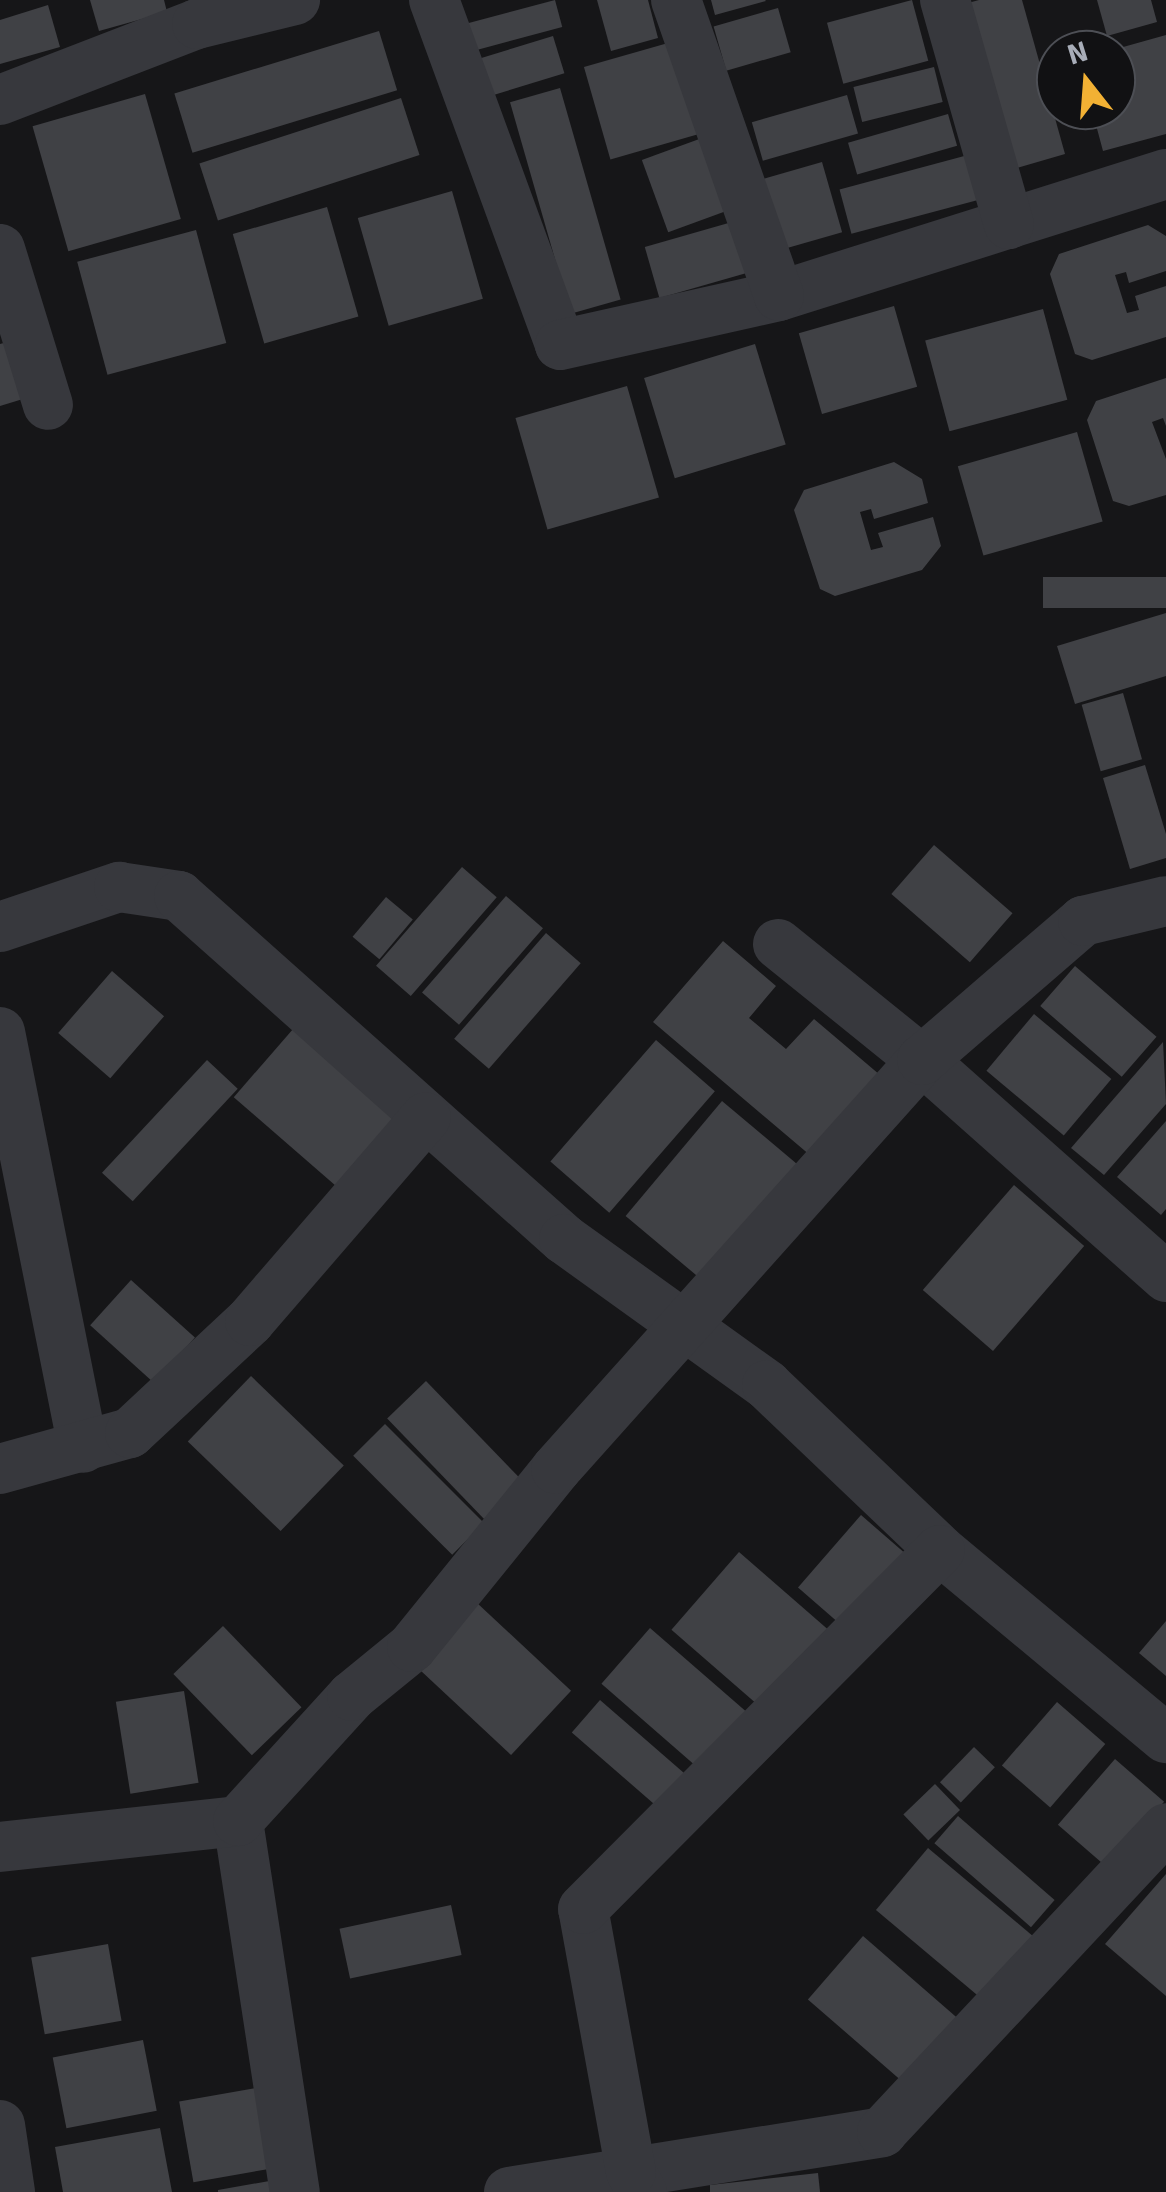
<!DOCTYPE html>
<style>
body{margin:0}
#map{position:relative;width:1166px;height:2192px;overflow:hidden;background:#161618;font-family:Signika,sans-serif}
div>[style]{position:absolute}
.building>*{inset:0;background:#404145;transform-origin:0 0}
.minor>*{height:50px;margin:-25px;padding:0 25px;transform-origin:25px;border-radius:25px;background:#37383d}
span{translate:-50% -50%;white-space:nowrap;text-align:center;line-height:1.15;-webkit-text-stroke:8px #111113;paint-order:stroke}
.north{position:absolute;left:1036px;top:30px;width:100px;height:100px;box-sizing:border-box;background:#111113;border:2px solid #4d4f55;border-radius:50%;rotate:343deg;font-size:28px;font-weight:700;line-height:40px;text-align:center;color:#a8adb8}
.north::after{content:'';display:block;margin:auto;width:35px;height:45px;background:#f2b134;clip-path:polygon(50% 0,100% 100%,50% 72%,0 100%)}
</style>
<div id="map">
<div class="building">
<div style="clip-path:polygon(90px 0,164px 0,167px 12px,99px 31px)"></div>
<div style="left:555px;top:0;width:28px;height:99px;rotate:75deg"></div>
<div style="clip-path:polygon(597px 0,648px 0,658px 38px,611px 51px)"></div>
<div style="clip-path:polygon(711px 0,765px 0,766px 1px,715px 15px)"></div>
<div style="left:912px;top:0;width:63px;height:88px;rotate:75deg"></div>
<div style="clip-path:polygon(979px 0,1022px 0,1065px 154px,1003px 172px,957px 6px)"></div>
<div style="clip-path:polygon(1097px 0,1151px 0,1157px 22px,1107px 36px)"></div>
<div style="clip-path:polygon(48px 5px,60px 47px,0 64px,0 20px)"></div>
<div style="left:778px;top:8px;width:46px;height:67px;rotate:74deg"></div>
<div style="left:379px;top:31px;width:62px;height:214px;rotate:73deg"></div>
<div style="clip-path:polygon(1166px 35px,1166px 134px,1103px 151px,1092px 110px,1116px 110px,1116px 49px)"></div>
<div style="left:553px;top:36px;width:39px;height:86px;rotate:73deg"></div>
<div style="left:682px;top:39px;width:96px;height:102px;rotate:74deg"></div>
<div style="left:934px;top:67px;width:36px;height:83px;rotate:76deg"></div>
<div style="left:560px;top:88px;width:220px;height:52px;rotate:74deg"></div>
<div style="left:145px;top:94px;width:130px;height:117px;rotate:74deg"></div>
<div style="left:847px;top:95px;width:40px;height:99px;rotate:74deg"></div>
<div style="left:401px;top:98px;width:60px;height:212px;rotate:72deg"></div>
<div style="left:948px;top:114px;width:33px;height:104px;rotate:74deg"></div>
<div style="left:702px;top:138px;width:77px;height:64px;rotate:70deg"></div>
<div style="left:968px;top:155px;width:46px;height:133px;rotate:75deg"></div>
<div style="left:822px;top:162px;width:73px;height:68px;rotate:74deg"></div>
<div style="left:452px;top:191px;width:112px;height:98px;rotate:74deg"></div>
<div style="left:327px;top:207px;width:114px;height:98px;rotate:74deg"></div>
<div style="left:739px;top:220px;width:53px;height:98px;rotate:74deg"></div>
<div style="clip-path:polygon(1148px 225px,1166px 236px,1166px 271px,1129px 283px,1126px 272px,1115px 275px,1127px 313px,1139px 310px,1135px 296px,1166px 286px,1166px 337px,1092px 360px,1075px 354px,1050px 274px,1059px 254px)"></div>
<div style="left:196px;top:230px;width:117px;height:123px;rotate:75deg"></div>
<div style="left:894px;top:306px;width:84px;height:99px;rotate:74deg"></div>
<div style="left:1043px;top:309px;width:94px;height:122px;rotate:75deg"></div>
<div style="clip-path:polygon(18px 339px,36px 395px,0 406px,0 344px)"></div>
<div style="left:755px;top:344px;width:105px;height:116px;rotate:73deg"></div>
<div style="clip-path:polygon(1166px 378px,1166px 426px,1163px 418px,1152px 422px,1166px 459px,1166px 495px,1129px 506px,1113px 501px,1087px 420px,1096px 401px)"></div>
<div style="left:627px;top:386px;width:116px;height:116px;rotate:74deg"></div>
<div style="left:1077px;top:432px;width:93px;height:124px;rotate:74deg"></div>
<div style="clip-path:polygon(894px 462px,922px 479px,928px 503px,874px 519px,871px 509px,860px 512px,871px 550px,883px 547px,878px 533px,933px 517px,941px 546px,922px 570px,835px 596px,820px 589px,794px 510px,804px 490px)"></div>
<div style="left:1166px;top:577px;width:31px;height:123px;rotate:90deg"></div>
<div style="clip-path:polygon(1166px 613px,1166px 676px,1075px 704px,1057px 646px)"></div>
<div style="left:1123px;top:693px;width:69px;height:43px;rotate:74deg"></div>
<div style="clip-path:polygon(1145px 765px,1166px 834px,1166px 858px,1130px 869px,1103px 778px)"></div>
<div style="left:934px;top:845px;width:104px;height:65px;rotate:41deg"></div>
<div style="left:462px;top:867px;width:46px;height:131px;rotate:41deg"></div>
<div style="left:506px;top:896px;width:49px;height:128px;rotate:41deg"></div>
<div style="left:386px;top:897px;width:35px;height:52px;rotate:40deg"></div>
<div style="left:546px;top:933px;width:46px;height:140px;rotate:41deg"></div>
<div style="clip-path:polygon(723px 941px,776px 986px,749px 1018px,786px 1049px,814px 1019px,880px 1075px,811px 1156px,653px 1022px)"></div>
<div style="left:1075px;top:966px;width:108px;height:53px;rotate:41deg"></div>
<div style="left:112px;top:971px;width:69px;height:82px;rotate:41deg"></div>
<div style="left:1034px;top:1014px;width:101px;height:74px;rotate:40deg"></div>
<div style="left:300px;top:1021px;width:137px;height:101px;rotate:41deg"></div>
<div style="left:656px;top:1040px;width:78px;height:161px;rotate:41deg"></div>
<div style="clip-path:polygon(1163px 1042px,1166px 1104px,1104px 1175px,1071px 1148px)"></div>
<div style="left:207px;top:1060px;width:42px;height:154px;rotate:43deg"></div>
<div style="left:722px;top:1101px;width:106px;height:150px;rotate:40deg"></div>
<div style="clip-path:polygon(1166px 1121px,1166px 1209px,1161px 1215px,1117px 1177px)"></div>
<div style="left:1014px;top:1185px;width:93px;height:139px;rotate:41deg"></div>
<div style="left:131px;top:1280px;width:86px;height:61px;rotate:42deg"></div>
<div style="left:251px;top:1376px;width:129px;height:91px;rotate:44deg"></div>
<div style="left:426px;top:1381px;width:143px;height:54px;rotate:46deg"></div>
<div style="left:385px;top:1424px;width:140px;height:45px;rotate:45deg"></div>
<div style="left:861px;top:1515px;width:72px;height:96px;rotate:41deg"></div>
<div style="left:739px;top:1552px;width:129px;height:103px;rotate:41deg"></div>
<div style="left:476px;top:1602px;width:130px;height:88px;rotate:43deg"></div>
<div style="clip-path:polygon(1166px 1621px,1166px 1676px,1139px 1653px)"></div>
<div style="left:223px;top:1626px;width:113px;height:69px;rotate:46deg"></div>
<div style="left:650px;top:1628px;width:138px;height:74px;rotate:41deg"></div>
<div style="left:184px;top:1691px;width:93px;height:69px;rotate:81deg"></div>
<div style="left:600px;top:1700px;width:130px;height:43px;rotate:41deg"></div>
<div style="left:1057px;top:1702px;width:64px;height:84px;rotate:41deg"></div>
<div style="left:974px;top:1747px;width:29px;height:49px;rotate:44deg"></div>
<div style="left:1115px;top:1759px;width:65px;height:87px;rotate:41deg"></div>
<div style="left:935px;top:1784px;width:36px;height:44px;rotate:46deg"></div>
<div style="left:958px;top:1816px;width:128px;height:36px;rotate:41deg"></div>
<div style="left:928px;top:1848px;width:143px;height:81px;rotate:40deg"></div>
<div style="clip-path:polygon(1166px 1874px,1166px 1996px,1105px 1944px)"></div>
<div style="left:451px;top:1905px;width:51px;height:114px;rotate:78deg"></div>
<div style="left:863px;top:1936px;width:138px;height:84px;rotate:41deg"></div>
<div style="left:108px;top:1944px;width:78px;height:78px;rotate:80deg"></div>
<div style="left:143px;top:2040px;width:72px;height:92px;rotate:79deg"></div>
<div style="left:256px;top:2088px;width:82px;height:78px;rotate:80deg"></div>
<div style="clip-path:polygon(160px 2128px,172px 2192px,63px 2192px,55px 2147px)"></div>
<div style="clip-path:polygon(818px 2173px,820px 2192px,710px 2192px,710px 2185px)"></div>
<div style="clip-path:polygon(275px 2180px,277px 2192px,218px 2192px,218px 2190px)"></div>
</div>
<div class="minor">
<div style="left:434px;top:0;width:367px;rotate:69.9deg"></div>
<div style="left:560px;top:345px;width:224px;rotate:-12.6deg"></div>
<div style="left:779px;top:296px;width:406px;rotate:-17.5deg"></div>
<div style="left:676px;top:0;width:313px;rotate:70.8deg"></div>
<div style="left:945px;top:0;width:233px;rotate:74.1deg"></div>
<div style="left:0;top:100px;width:211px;rotate:-21.1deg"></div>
<div style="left:197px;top:24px;width:101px;rotate:-13.8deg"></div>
<div style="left:0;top:249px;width:163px;rotate:72.9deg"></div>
<div style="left:0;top:927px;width:126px;rotate:-18.6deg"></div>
<div style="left:119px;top:887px;width:61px;rotate:8.5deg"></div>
<div style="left:179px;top:896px;width:516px;rotate:41.7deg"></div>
<div style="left:564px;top:1239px;width:250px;rotate:35.7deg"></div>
<div style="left:767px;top:1385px;width:239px;rotate:43.6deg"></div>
<div style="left:940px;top:1550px;width:294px;rotate:39.8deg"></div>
<div style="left:778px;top:944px;width:185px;rotate:38.9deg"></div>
<div style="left:922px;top:1060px;width:327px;rotate:41.6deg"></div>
<div style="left:0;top:1032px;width:424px;rotate:78.7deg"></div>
<div style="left:0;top:1469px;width:135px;rotate:-15.5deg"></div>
<div style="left:130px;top:1433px;width:164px;rotate:-43deg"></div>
<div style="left:250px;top:1321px;width:269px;rotate:-49.2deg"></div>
<div style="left:238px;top:1821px;width:375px;rotate:81.3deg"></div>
<div style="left:0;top:1847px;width:239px;rotate:-6.2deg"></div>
<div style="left:238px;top:1821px;width:169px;rotate:-47.6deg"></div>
<div style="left:352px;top:1696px;width:77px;rotate:-39.2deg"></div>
<div style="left:412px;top:1647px;width:229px;rotate:-51deg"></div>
<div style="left:556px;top:1469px;width:549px;rotate:-48.18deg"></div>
<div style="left:922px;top:1060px;width:213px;rotate:-40.8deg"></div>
<div style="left:1083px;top:921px;width:85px;rotate:-13.5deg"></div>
<div style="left:0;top:2125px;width:68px;rotate:81.5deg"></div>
<div style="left:509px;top:2192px;width:378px;rotate:-9.1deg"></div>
<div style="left:882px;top:2132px;width:416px;rotate:-46.9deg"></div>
<div style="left:642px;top:2192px;width:23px;rotate:-119deg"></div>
<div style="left:631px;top:2172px;width:267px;rotate:-100.3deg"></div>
<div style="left:583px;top:1909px;width:506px;rotate:-45.16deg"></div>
</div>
<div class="north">N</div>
</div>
